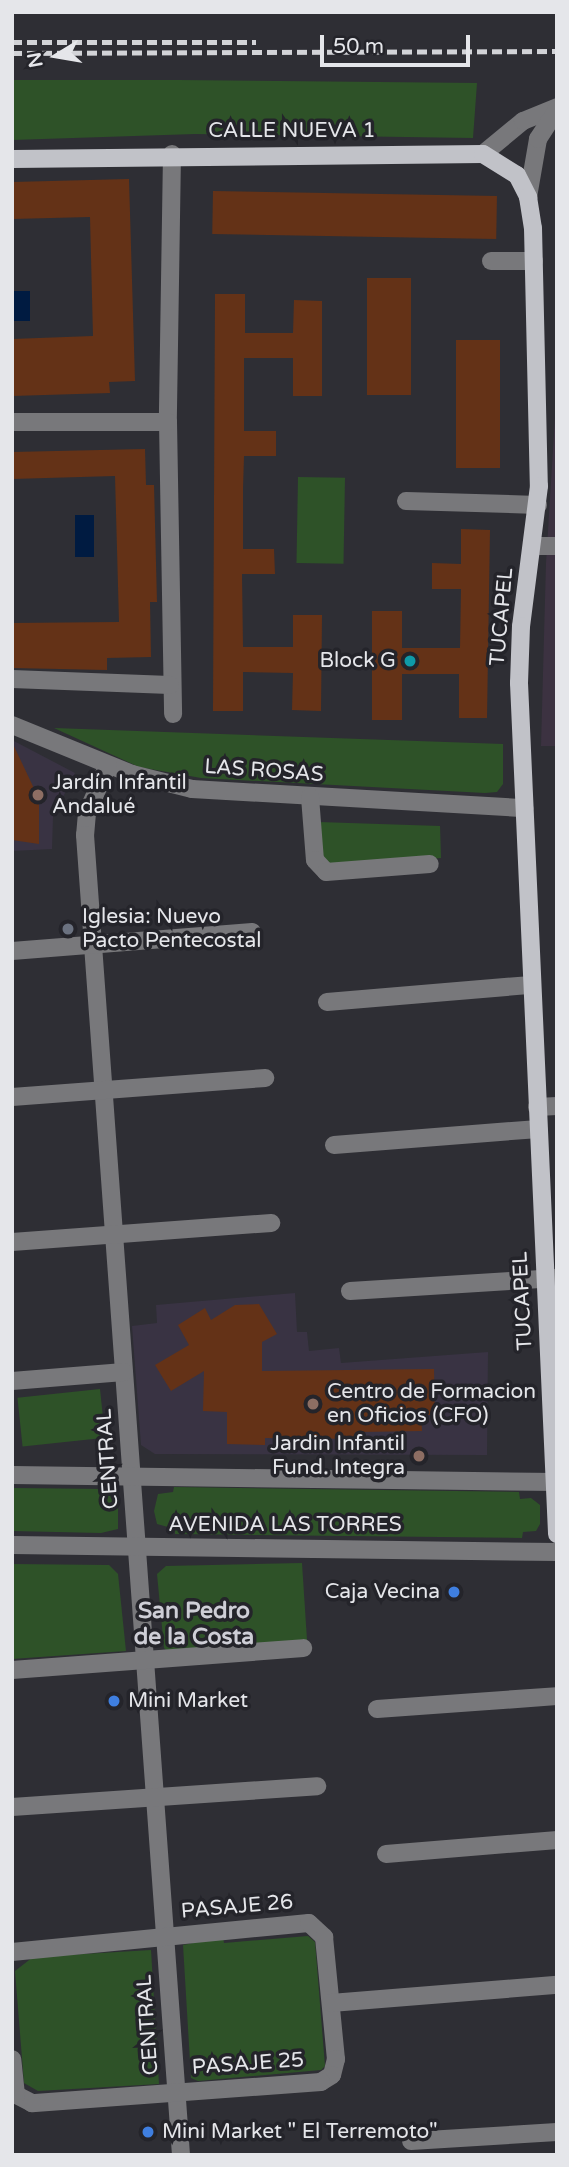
<!DOCTYPE html>
<meta charset="utf-8">
<style>
body{margin:0}
#map{position:relative;width:569px;height:2167px;overflow:hidden;background:#2e2e34;font-family:"Varela Round",sans-serif}
div>[style]{position:absolute}
.commercial>*{inset:0;background:#3c3241}
.education>*{inset:0;background:#393343}
.green>*{inset:0;background:#2e5228;transform-origin:0 0}
.water>*{inset:0;background:#001b41;transform-origin:0 0}
.building>*{inset:0;background:#643217;transform-origin:0 0}
.minor>*{height:18px;margin:-9px;padding:0 9px;transform-origin:9px;border-radius:9px;background:#78787b}
.major>*{height:18px;margin:-9px;padding:0 9px;transform-origin:9px;border-radius:9px;background:#c1c2c8}
.rail>*{height:5px;margin-top:-2.5px;transform-origin:0;background:repeating-linear-gradient(90deg,#d2d3d7 0 10px,transparent 0 15px)}
.dots>*{width:19px;height:19px;translate:-50% -50%;box-sizing:border-box;border:4px solid #24242a;border-radius:50%}
span{translate:-50% -50%;white-space:nowrap;text-align:center;line-height:1.15;-webkit-text-stroke:7px #24242a;paint-order:stroke}
.street-label{font-size:21px;color:#e5e6ea}
.poi-label{font-size:21px;color:#e5e6ea}
.right{translate:-100% -50%;text-align:right}
.left{translate:0 -50%;text-align:left}
.neighbourhood-label{font-size:23px;color:#ceced6;font-weight:700}
.frame{position:absolute;inset:0;border:14px solid #e5e6ea;pointer-events:none}
.north{position:absolute;left:21px;top:21px;width:70px;height:70px;-webkit-text-stroke:5px #24242a;paint-order:stroke;rotate:259deg;font-size:19px;font-weight:700;line-height:28px;text-align:center;color:#e5e6ea}
.north::after{content:'';display:block;margin:auto;width:24px;height:32px;background:#e5e6ea;clip-path:polygon(50% 0,100% 100%,50% 72%,0 100%)}
.scale{position:absolute;left:320px;top:35px;width:150px;height:32px;box-sizing:border-box;border:4px solid #e5e6ea;border-top:0;padding-left:9px;font-size:21px;line-height:24px;white-space:nowrap;color:#e5e6ea;-webkit-text-stroke:5px #24242a;paint-order:stroke}
</style>
<div id="map">
<div class="commercial">
<div style="clip-path:polygon(557px 385px,557px 746px,541px 746px,546px 563px)"></div>
</div>
<div class="education">
<div style="clip-path:polygon(12px 740px,75px 773px,53px 817px,52px 849px,12px 851px)"></div>
<div style="clip-path:polygon(295px 1293px,297px 1332px,307px 1332px,309px 1351px,339px 1348px,341px 1363px,488px 1352px,487px 1455px,155px 1454px,141px 1445px,132px 1326px,157px 1323px,156px 1305px)"></div>
</div>
<div class="green">
<div style="clip-path:polygon(12px 80px,178px 80px,477px 83px,473px 138px,195px 134px,12px 140px)"></div>
<div style="left:298px;top:477px;width:47px;height:86px;rotate:1deg"></div>
<div style="clip-path:polygon(54px 728px,503px 744px,503px 784px,497px 792px,485px 793px,201px 778px,139px 767px)"></div>
<div style="clip-path:polygon(319px 822px,440px 826px,441px 858px,330px 868px,318px 856px)"></div>
<div style="left:100px;top:1389px;width:49px;height:83px;rotate:84deg"></div>
<div style="clip-path:polygon(174px 1487px,519px 1492px,520px 1499px,531px 1498px,540px 1505px,540px 1524px,536px 1531px,523px 1532px,522px 1538px,175px 1534px,175px 1529px,157px 1524px,154px 1511px,158px 1494px,173px 1492px)"></div>
<div style="clip-path:polygon(12px 1488px,105px 1489px,118px 1497px,118px 1529px,101px 1533px,12px 1531px)"></div>
<div style="clip-path:polygon(302px 1563px,307px 1640px,168px 1652px,164px 1648px,157px 1574px,166px 1566px)"></div>
<div style="clip-path:polygon(12px 1564px,109px 1565px,118px 1574px,126px 1651px,12px 1659px)"></div>
<div style="clip-path:polygon(308px 1936px,315px 1942px,325px 2066px,321px 2070px,198px 2081px,191px 2078px,183px 1945px,223px 1937px,224px 1943px)"></div>
<div style="clip-path:polygon(151px 1950px,159px 2084px,38px 2091px,24px 2083px,15px 1971px,33px 1957px)"></div>
</div>
<div class="water">
<div style="left:13px;top:291px;width:17px;height:30px"></div>
<div style="left:75px;top:515px;width:19px;height:42px"></div>
</div>
<div class="building">
<div style="clip-path:polygon(129px 179px,135px 381px,109px 382px,110px 393px,12px 396px,12px 339px,93px 336px,90px 217px,12px 219px,12px 182px)"></div>
<div style="left:213px;top:191px;width:284px;height:43px;rotate:1deg"></div>
<div style="left:367px;top:278px;width:44px;height:117px"></div>
<div style="clip-path:polygon(215px 294px,245px 294px,245px 333px,293px 333px,294px 300px,322px 301px,322px 396px,293px 396px,293px 358px,244px 358px,244px 431px,276px 431px,276px 456px,244px 456px,243px 489px,243px 549px,274px 549px,275px 574px,242px 574px,243px 647px,293px 647px,293px 615px,322px 615px,321px 711px,292px 710px,293px 673px,243px 672px,243px 711px,213px 711px)"></div>
<div style="left:500px;top:340px;width:128px;height:44px;rotate:90deg"></div>
<div style="clip-path:polygon(145px 449px,146px 485px,154px 485px,157px 602px,150px 602px,151px 657px,107px 658px,107px 670px,12px 668px,12px 623px,119px 622px,115px 476px,12px 479px,12px 452px)"></div>
<div style="clip-path:polygon(461px 529px,490px 530px,487px 718px,459px 718px,459px 674px,402px 674px,402px 720px,372px 720px,372px 611px,402px 611px,402px 648px,460px 648px,461px 589px,432px 589px,432px 563px,461px 564px)"></div>
<div style="clip-path:polygon(12px 742px,39px 799px,39px 844px,12px 840px)"></div>
<div style="clip-path:polygon(259px 1304px,277px 1334px,262px 1342px,262px 1371px,434px 1369px,435px 1415px,421px 1415px,422px 1431px,360px 1432px,360px 1439px,265px 1438px,265px 1445px,227px 1444px,227px 1412px,203px 1411px,204px 1371px,171px 1391px,155px 1365px,189px 1345px,178px 1325px,205px 1308px,211px 1320px,235px 1305px)"></div>
</div>
<div class="minor">
<div style="left:172px;top:154px;width:268px;rotate:90.9deg"></div>
<div style="left:168px;top:422px;width:292px;rotate:89deg"></div>
<div style="left:483px;top:154px;width:52px;rotate:-39.5deg"></div>
<div style="left:523px;top:121px;width:37px;rotate:-22deg"></div>
<div style="left:528px;top:197px;width:59px;rotate:-80.2deg"></div>
<div style="left:538px;top:139px;width:35px;rotate:-57deg"></div>
<div style="left:491px;top:261px;width:43px"></div>
<div style="left:12px;top:422px;width:156px"></div>
<div style="left:406px;top:501px;width:132px;rotate:1.7deg"></div>
<div style="left:532px;top:546px;width:25px"></div>
<div style="left:12px;top:679px;width:158px;rotate:2.2deg"></div>
<div style="left:12px;top:725px;width:130px;rotate:22.2deg"></div>
<div style="left:132px;top:774px;width:62px;rotate:14deg"></div>
<div style="left:192px;top:789px;width:333px;rotate:3.3deg"></div>
<div style="left:108px;top:765px;width:52px;rotate:113.6deg"></div>
<div style="left:87px;top:813px;width:22px;rotate:95deg"></div>
<div style="left:85px;top:835px;width:1323px;rotate:85.84deg"></div>
<div style="left:310px;top:797px;width:63px;rotate:85.5deg"></div>
<div style="left:315px;top:860px;width:16px;rotate:47deg"></div>
<div style="left:326px;top:872px;width:104px;rotate:-4.4deg"></div>
<div style="left:12px;top:951px;width:241px;rotate:-4.5deg"></div>
<div style="left:327px;top:1002px;width:205px;rotate:-4.8deg"></div>
<div style="left:12px;top:1097px;width:254px;rotate:-4.3deg"></div>
<div style="left:537px;top:1107px;width:20px;rotate:-3deg"></div>
<div style="left:334px;top:1145px;width:205px;rotate:-4.5deg"></div>
<div style="left:12px;top:1242px;width:260px;rotate:-4.2deg"></div>
<div style="left:350px;top:1291px;width:207px;rotate:-3.6deg"></div>
<div style="left:12px;top:1381px;width:112px;rotate:-4.6deg"></div>
<div style="left:12px;top:1475px;width:545px;rotate:0.74deg"></div>
<div style="left:12px;top:1545px;width:545px;rotate:0.74deg"></div>
<div style="left:12px;top:1670px;width:292px;rotate:-4.3deg"></div>
<div style="left:377px;top:1709px;width:180px;rotate:-4.1deg"></div>
<div style="left:12px;top:1807px;width:306px;rotate:-3.9deg"></div>
<div style="left:386px;top:1854px;width:172px;rotate:-4.7deg"></div>
<div style="left:12px;top:1952px;width:298px;rotate:-5.6deg"></div>
<div style="left:309px;top:1923px;width:21px;rotate:43deg"></div>
<div style="left:324px;top:1937px;width:123px;rotate:84.4deg"></div>
<div style="left:336px;top:2059px;width:16px;rotate:104deg"></div>
<div style="left:332px;top:2075px;width:13px;rotate:148deg"></div>
<div style="left:321px;top:2082px;width:290px;rotate:175.8deg"></div>
<div style="left:32px;top:2103px;width:18px;rotate:-153deg"></div>
<div style="left:16px;top:2095px;width:36px;rotate:-96deg"></div>
<div style="left:331px;top:2003px;width:227px;rotate:-4.6deg"></div>
<div style="left:411px;top:2141px;width:146px;rotate:-3.5deg"></div>
</div>
<div class="major">
<div style="left:12px;top:159px;width:471px;rotate:-0.6deg"></div>
<div style="left:483px;top:154px;width:40px;rotate:32deg"></div>
<div style="left:517px;top:175px;width:25px;rotate:63deg"></div>
<div style="left:528px;top:197px;width:31px;rotate:81deg"></div>
<div style="left:533px;top:228px;width:258px;rotate:88.7deg"></div>
<div style="left:539px;top:486px;width:141px;rotate:97.3deg"></div>
<div style="left:521px;top:626px;width:57px;rotate:92deg"></div>
<div style="left:519px;top:683px;width:852px;rotate:87.44deg"></div>
</div>
<div class="rail">
<div style="left:12px;top:42px;width:244px"></div>
<div style="left:12px;top:53px;width:545px;rotate:-0.21deg"></div>
</div>
<div class="dots">
<div style="left:410px;top:661px;background:#0f9aa8"></div>
<div style="left:38px;top:795px;background:#8d6e63"></div>
<div style="left:68px;top:929px;background:#6b7280"></div>
<div style="left:313px;top:1404px;background:#8d6e63"></div>
<div style="left:419px;top:1456px;background:#8d6e63"></div>
<div style="left:454px;top:1592px;background:#3f7fe0"></div>
<div style="left:114px;top:1701px;background:#3f7fe0"></div>
<div style="left:148px;top:2132px;background:#3f7fe0"></div>
</div>
<div class="street-label">
<span style="left:292px;top:131px">CALLE NUEVA 1</span>
<span style="left:502px;top:617px;rotate:-85deg">TUCAPEL</span>
<span style="left:264px;top:771px;rotate:4deg">LAS ROSAS</span>
<span style="left:523px;top:1301px;rotate:-93deg">TUCAPEL</span>
<span style="left:108px;top:1459px;rotate:-94deg">CENTRAL</span>
<span style="left:285px;top:1525px">AVENIDA LAS TORRES</span>
<span style="left:237px;top:1907px;rotate:-5deg">PASAJE 26</span>
<span style="left:148px;top:2025px;rotate:-94deg">CENTRAL</span>
<span style="left:248px;top:2064px;rotate:-4deg">PASAJE 25</span>
</div>
<div class="poi-label">
<span class="right" style="left:396px;top:661px">Block G</span>
<span class="left" style="left:52px;top:795px">Jardín Infantil<br>Andalué</span>
<span class="left" style="left:82px;top:929px">Iglesia: Nuevo<br>Pacto Pentecostal</span>
<span class="left" style="left:327px;top:1404px">Centro de Formacion<br>en Oficios (CFO)</span>
<span class="right" style="left:405px;top:1456px">Jardin Infantil<br>Fund. Integra</span>
<span class="right" style="left:440px;top:1592px">Caja Vecina</span>
<span class="left" style="left:128px;top:1701px">Mini Market</span>
<span class="left" style="left:162px;top:2132px">Mini Market " El Terremoto"</span>
</div>
<div class="neighbourhood-label">
<span style="left:194px;top:1624px">San Pedro<br>de la Costa</span>
</div>
<div class="frame"></div>
<div class="north">N</div>
<div class="scale">50 m</div>
</div>
